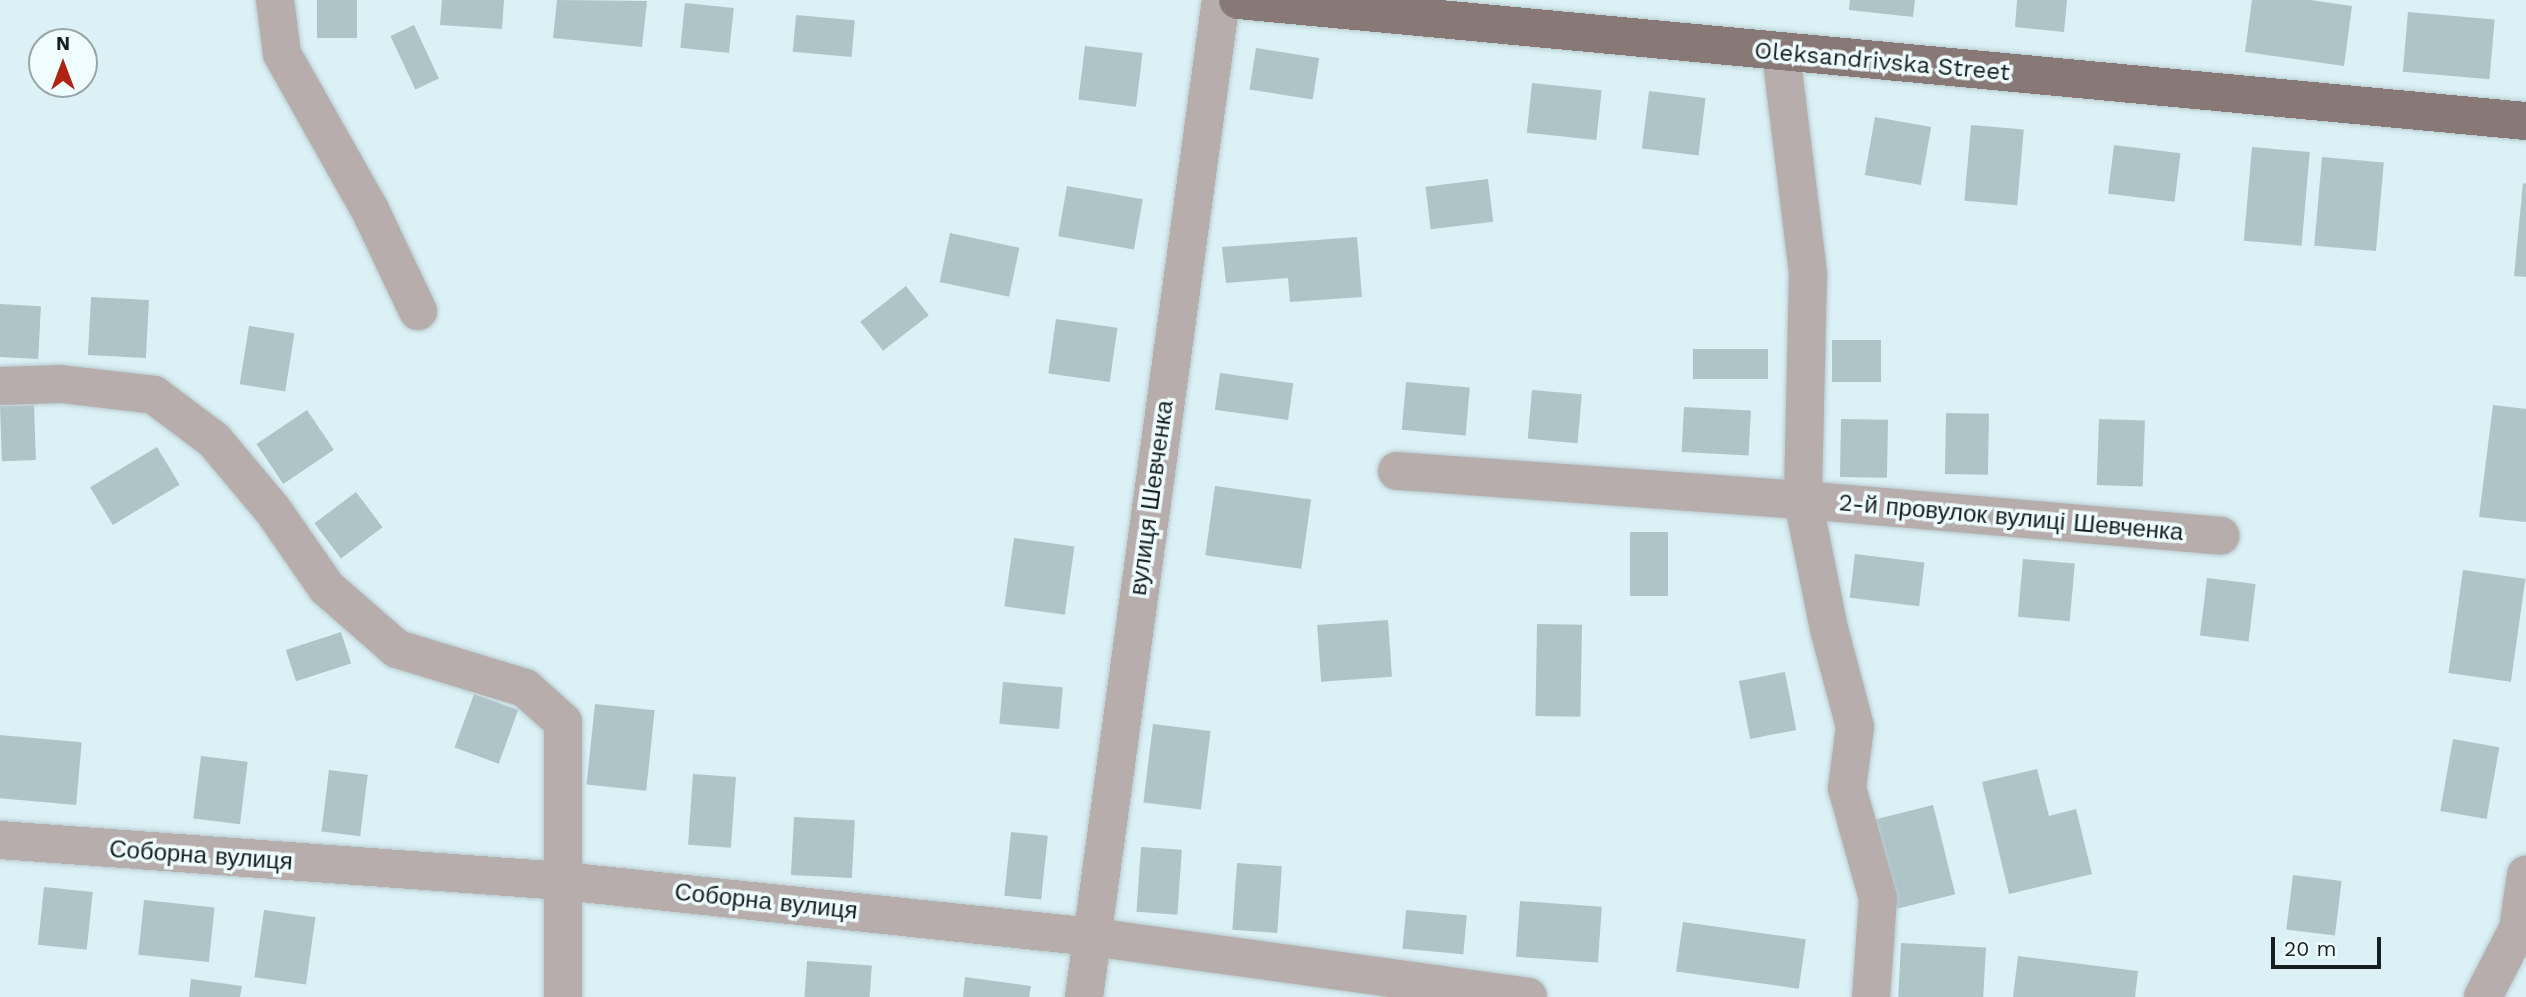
<!DOCTYPE html>
<meta charset="utf-8">
<style>
body{margin:0}
#map{position:relative;width:2526px;height:997px;overflow:hidden;background:#dbf1f5;font-family:"Work Sans",sans-serif}
div>[style]{position:absolute}
.building>*{inset:0;background:#afc4c7;transform-origin:0 0}
.roads{filter:drop-shadow(0 0 2px #b8cbcf) drop-shadow(0 0 2px #b8cbcf)}
.minor>*{height:38px;margin:-19px;padding:0 19px;transform-origin:19px;border-radius:19px;background:#b6adac}
.major>*{height:38px;margin:-19px;padding:0 19px;transform-origin:19px;border-radius:19px;background:#887976}
span{translate:-50% -50%;white-space:nowrap;text-align:center;line-height:1.15;-webkit-text-stroke:7px #f0fdff;paint-order:stroke}
.street-label{font-size:24px;color:#161e20}
.north{position:absolute;left:28px;top:28px;width:70px;height:70px;box-sizing:border-box;background:#f0fdff;border:2px solid #99a4a6;border-radius:50%;rotate:0deg;font-size:19px;font-weight:700;line-height:28px;text-align:center;color:#161e20}
.north::after{content:'';display:block;margin:auto;width:24px;height:32px;background:#b12213;clip-path:polygon(50% 0,100% 100%,50% 72%,0 100%)}
.scale{position:absolute;left:2271px;top:937px;width:110px;height:32px;box-sizing:border-box;border:4px solid #161e20;border-top:0;padding-left:9px;font-size:21px;line-height:24px;white-space:nowrap;color:#161e20;-webkit-text-stroke:5px #f0fdff;paint-order:stroke}
</style>
<div id="map">
<div class="building">
<div style="left:317px;top:0;width:40px;height:38px"></div>
<div style="clip-path:polygon(442px 0,504px 0,502px 29px,440px 25px)"></div>
<div style="clip-path:polygon(557px 0,647px 1px,642px 47px,553px 38px)"></div>
<div style="clip-path:polygon(1850px 0,1915px 0,1913px 17px,1849px 10px)"></div>
<div style="clip-path:polygon(2017px 0,2067px 0,2064px 32px,2015px 27px)"></div>
<div style="clip-path:polygon(2252px 0,2310px 0,2352px 6px,2344px 66px,2245px 52px)"></div>
<div style="left:685px;top:3px;width:49px;height:45px;rotate:6deg"></div>
<div style="left:2408px;top:12px;width:87px;height:60px;rotate:5deg"></div>
<div style="left:796px;top:15px;width:59px;height:37px;rotate:5deg"></div>
<div style="left:414px;top:25px;width:59px;height:26px;rotate:65deg"></div>
<div style="left:1085px;top:46px;width:58px;height:54px;rotate:7deg"></div>
<div style="left:1256px;top:48px;width:64px;height:42px;rotate:9deg"></div>
<div style="left:1532px;top:83px;width:70px;height:50px;rotate:6deg"></div>
<div style="left:1649px;top:91px;width:57px;height:58px;rotate:7deg"></div>
<div style="left:1875px;top:117px;width:57px;height:59px;rotate:10deg"></div>
<div style="left:1971px;top:125px;width:53px;height:76px;rotate:5deg"></div>
<div style="left:2114px;top:145px;width:67px;height:49px;rotate:7deg"></div>
<div style="left:2252px;top:147px;width:58px;height:94px;rotate:5deg"></div>
<div style="left:2322px;top:157px;width:62px;height:89px;rotate:5deg"></div>
<div style="left:1488px;top:179px;width:43px;height:63px;rotate:83deg"></div>
<div style="clip-path:polygon(2523px 183px,2526px 184px,2526px 277px,2514px 276px)"></div>
<div style="left:1067px;top:186px;width:77px;height:51px;rotate:10deg"></div>
<div style="left:950px;top:233px;width:71px;height:50px;rotate:12deg"></div>
<div style="clip-path:polygon(1357px 237px,1362px 297px,1290px 302px,1288px 278px,1226px 283px,1222px 247px)"></div>
<div style="left:906px;top:286px;width:37px;height:58px;rotate:52deg"></div>
<div style="left:91px;top:297px;width:58px;height:58px;rotate:3deg"></div>
<div style="left:0;top:304px;width:41px;height:53px;rotate:3deg"></div>
<div style="left:1056px;top:319px;width:62px;height:55px;rotate:8deg"></div>
<div style="left:249px;top:326px;width:46px;height:59px;rotate:9deg"></div>
<div style="left:1832px;top:340px;width:49px;height:42px"></div>
<div style="left:1693px;top:349px;width:75px;height:30px"></div>
<div style="left:1220px;top:373px;width:74px;height:37px;rotate:8deg"></div>
<div style="left:1406px;top:382px;width:64px;height:48px;rotate:5deg"></div>
<div style="left:1532px;top:390px;width:50px;height:49px;rotate:5deg"></div>
<div style="left:34px;top:405px;width:55px;height:34px;rotate:88deg"></div>
<div style="clip-path:polygon(2493px 405px,2526px 409px,2526px 522px,2479px 517px)"></div>
<div style="left:1684px;top:407px;width:67px;height:45px;rotate:3deg"></div>
<div style="left:307px;top:410px;width:48px;height:61px;rotate:56deg"></div>
<div style="left:1946px;top:413px;width:43px;height:61px;rotate:1deg"></div>
<div style="left:1841px;top:419px;width:47px;height:58px;rotate:1deg"></div>
<div style="left:2099px;top:419px;width:46px;height:66px;rotate:2deg"></div>
<div style="left:157px;top:447px;width:44px;height:78px;rotate:59deg"></div>
<div style="left:1215px;top:486px;width:97px;height:70px;rotate:8deg"></div>
<div style="left:356px;top:492px;width:44px;height:52px;rotate:53deg"></div>
<div style="left:1630px;top:532px;width:38px;height:64px"></div>
<div style="left:1014px;top:538px;width:61px;height:69px;rotate:8deg"></div>
<div style="left:1855px;top:554px;width:70px;height:44px;rotate:7deg"></div>
<div style="left:2023px;top:559px;width:52px;height:58px;rotate:5deg"></div>
<div style="left:2463px;top:570px;width:63px;height:104px;rotate:8deg"></div>
<div style="left:2207px;top:578px;width:49px;height:58px;rotate:7deg"></div>
<div style="left:1388px;top:620px;width:57px;height:71px;rotate:86deg"></div>
<div style="left:1537px;top:624px;width:45px;height:92px;rotate:1deg"></div>
<div style="left:341px;top:632px;width:33px;height:58px;rotate:72deg"></div>
<div style="left:1785px;top:672px;width:59px;height:47px;rotate:79deg"></div>
<div style="left:1003px;top:682px;width:60px;height:42px;rotate:5deg"></div>
<div style="left:474px;top:694px;width:47px;height:57px;rotate:20deg"></div>
<div style="left:595px;top:704px;width:60px;height:81px;rotate:6deg"></div>
<div style="left:1153px;top:724px;width:58px;height:79px;rotate:7deg"></div>
<div style="left:0;top:735px;width:82px;height:63px;rotate:5deg"></div>
<div style="left:2453px;top:739px;width:47px;height:73px;rotate:10deg"></div>
<div style="left:201px;top:756px;width:47px;height:63px;rotate:7deg"></div>
<div style="clip-path:polygon(2037px 769px,2049px 816px,2076px 809px,2092px 874px,2009px 894px,1982px 782px)"></div>
<div style="left:329px;top:770px;width:39px;height:62px;rotate:7deg"></div>
<div style="left:693px;top:774px;width:43px;height:71px;rotate:4deg"></div>
<div style="left:1933px;top:805px;width:92px;height:60px;rotate:76deg"></div>
<div style="left:794px;top:817px;width:61px;height:58px;rotate:3deg"></div>
<div style="left:1011px;top:832px;width:37px;height:64px;rotate:6deg"></div>
<div style="left:1141px;top:847px;width:41px;height:65px;rotate:4deg"></div>
<div style="left:1237px;top:863px;width:45px;height:67px;rotate:4deg"></div>
<div style="left:2293px;top:875px;width:49px;height:55px;rotate:7deg"></div>
<div style="left:44px;top:887px;width:49px;height:58px;rotate:6deg"></div>
<div style="left:144px;top:900px;width:71px;height:55px;rotate:6deg"></div>
<div style="left:1520px;top:901px;width:82px;height:56px;rotate:4deg"></div>
<div style="left:264px;top:910px;width:52px;height:68px;rotate:8deg"></div>
<div style="left:1406px;top:910px;width:61px;height:39px;rotate:5deg"></div>
<div style="left:1683px;top:922px;width:124px;height:50px;rotate:8deg"></div>
<div style="left:1901px;top:943px;width:85px;height:54px;rotate:3deg"></div>
<div style="clip-path:polygon(2018px 956px,2138px 971px,2135px 997px,2013px 997px)"></div>
<div style="left:807px;top:961px;width:65px;height:36px;rotate:4deg"></div>
<div style="clip-path:polygon(965px 977px,1031px 986px,1029px 997px,963px 997px)"></div>
<div style="clip-path:polygon(191px 979px,242px 986px,240px 997px,189px 997px)"></div>
</div>
<div class="roads">
<div class="minor">
<div style="left:275px;top:0;width:54px;rotate:82.6deg"></div>
<div style="left:282px;top:54px;width:179px;rotate:60.6deg"></div>
<div style="left:370px;top:210px;width:112px;rotate:64.6deg"></div>
<div style="left:1781px;top:53px;width:223px;rotate:83deg"></div>
<div style="left:1808px;top:274px;width:226px;rotate:91.3deg"></div>
<div style="left:1803px;top:500px;width:132px;rotate:78.6deg"></div>
<div style="left:1829px;top:629px;width:101px;rotate:75.1deg"></div>
<div style="left:1855px;top:727px;width:62px;rotate:97.5deg"></div>
<div style="left:1847px;top:788px;width:114px;rotate:74.3deg"></div>
<div style="left:1878px;top:898px;width:99px;rotate:94deg"></div>
<div style="left:0;top:386px;width:61px;rotate:-1.9deg"></div>
<div style="left:61px;top:384px;width:94px;rotate:6.7deg"></div>
<div style="left:154px;top:395px;width:75px;rotate:36.9deg"></div>
<div style="left:214px;top:440px;width:90px;rotate:50deg"></div>
<div style="left:272px;top:509px;width:96px;rotate:55.2deg"></div>
<div style="left:327px;top:588px;width:93px;rotate:41.1deg"></div>
<div style="left:397px;top:649px;width:134px;rotate:16.9deg"></div>
<div style="left:525px;top:688px;width:51px;rotate:41.8deg"></div>
<div style="left:563px;top:722px;width:275px;rotate:90deg"></div>
<div style="left:1397px;top:471px;width:407px;rotate:4.1deg"></div>
<div style="left:1803px;top:500px;width:419px;rotate:4.9deg"></div>
<div style="left:0;top:840px;width:564px;rotate:4.17deg"></div>
<div style="left:563px;top:881px;width:532px;rotate:6.04deg"></div>
<div style="left:1092px;top:937px;width:440px;rotate:7.8deg"></div>
<div style="left:1084px;top:997px;width:1006px;rotate:-82.18deg"></div>
<div style="left:2483px;top:997px;width:76px;rotate:-62.8deg"></div>
<div style="left:2518px;top:929px;width:55px;rotate:-81.6deg"></div>
</div>
<div class="major">
<div style="left:1238px;top:0;width:1294px;rotate:5.37deg"></div>
</div>
</div>
<div class="street-label">
<span style="left:1882px;top:62px;rotate:5deg">Oleksandrivska Street</span>
<span style="left:1152px;top:498px;rotate:-82deg">вулиця Шевченка</span>
<span style="left:2011px;top:518px;rotate:5deg">2-й провулок вулиці Шевченка</span>
<span style="left:201px;top:856px;rotate:4deg">Соборна вулиця</span>
<span style="left:766px;top:902px;rotate:6deg">Соборна вулиця</span>
</div>
<div class="north">N</div>
<div class="scale">20 m</div>
</div>
